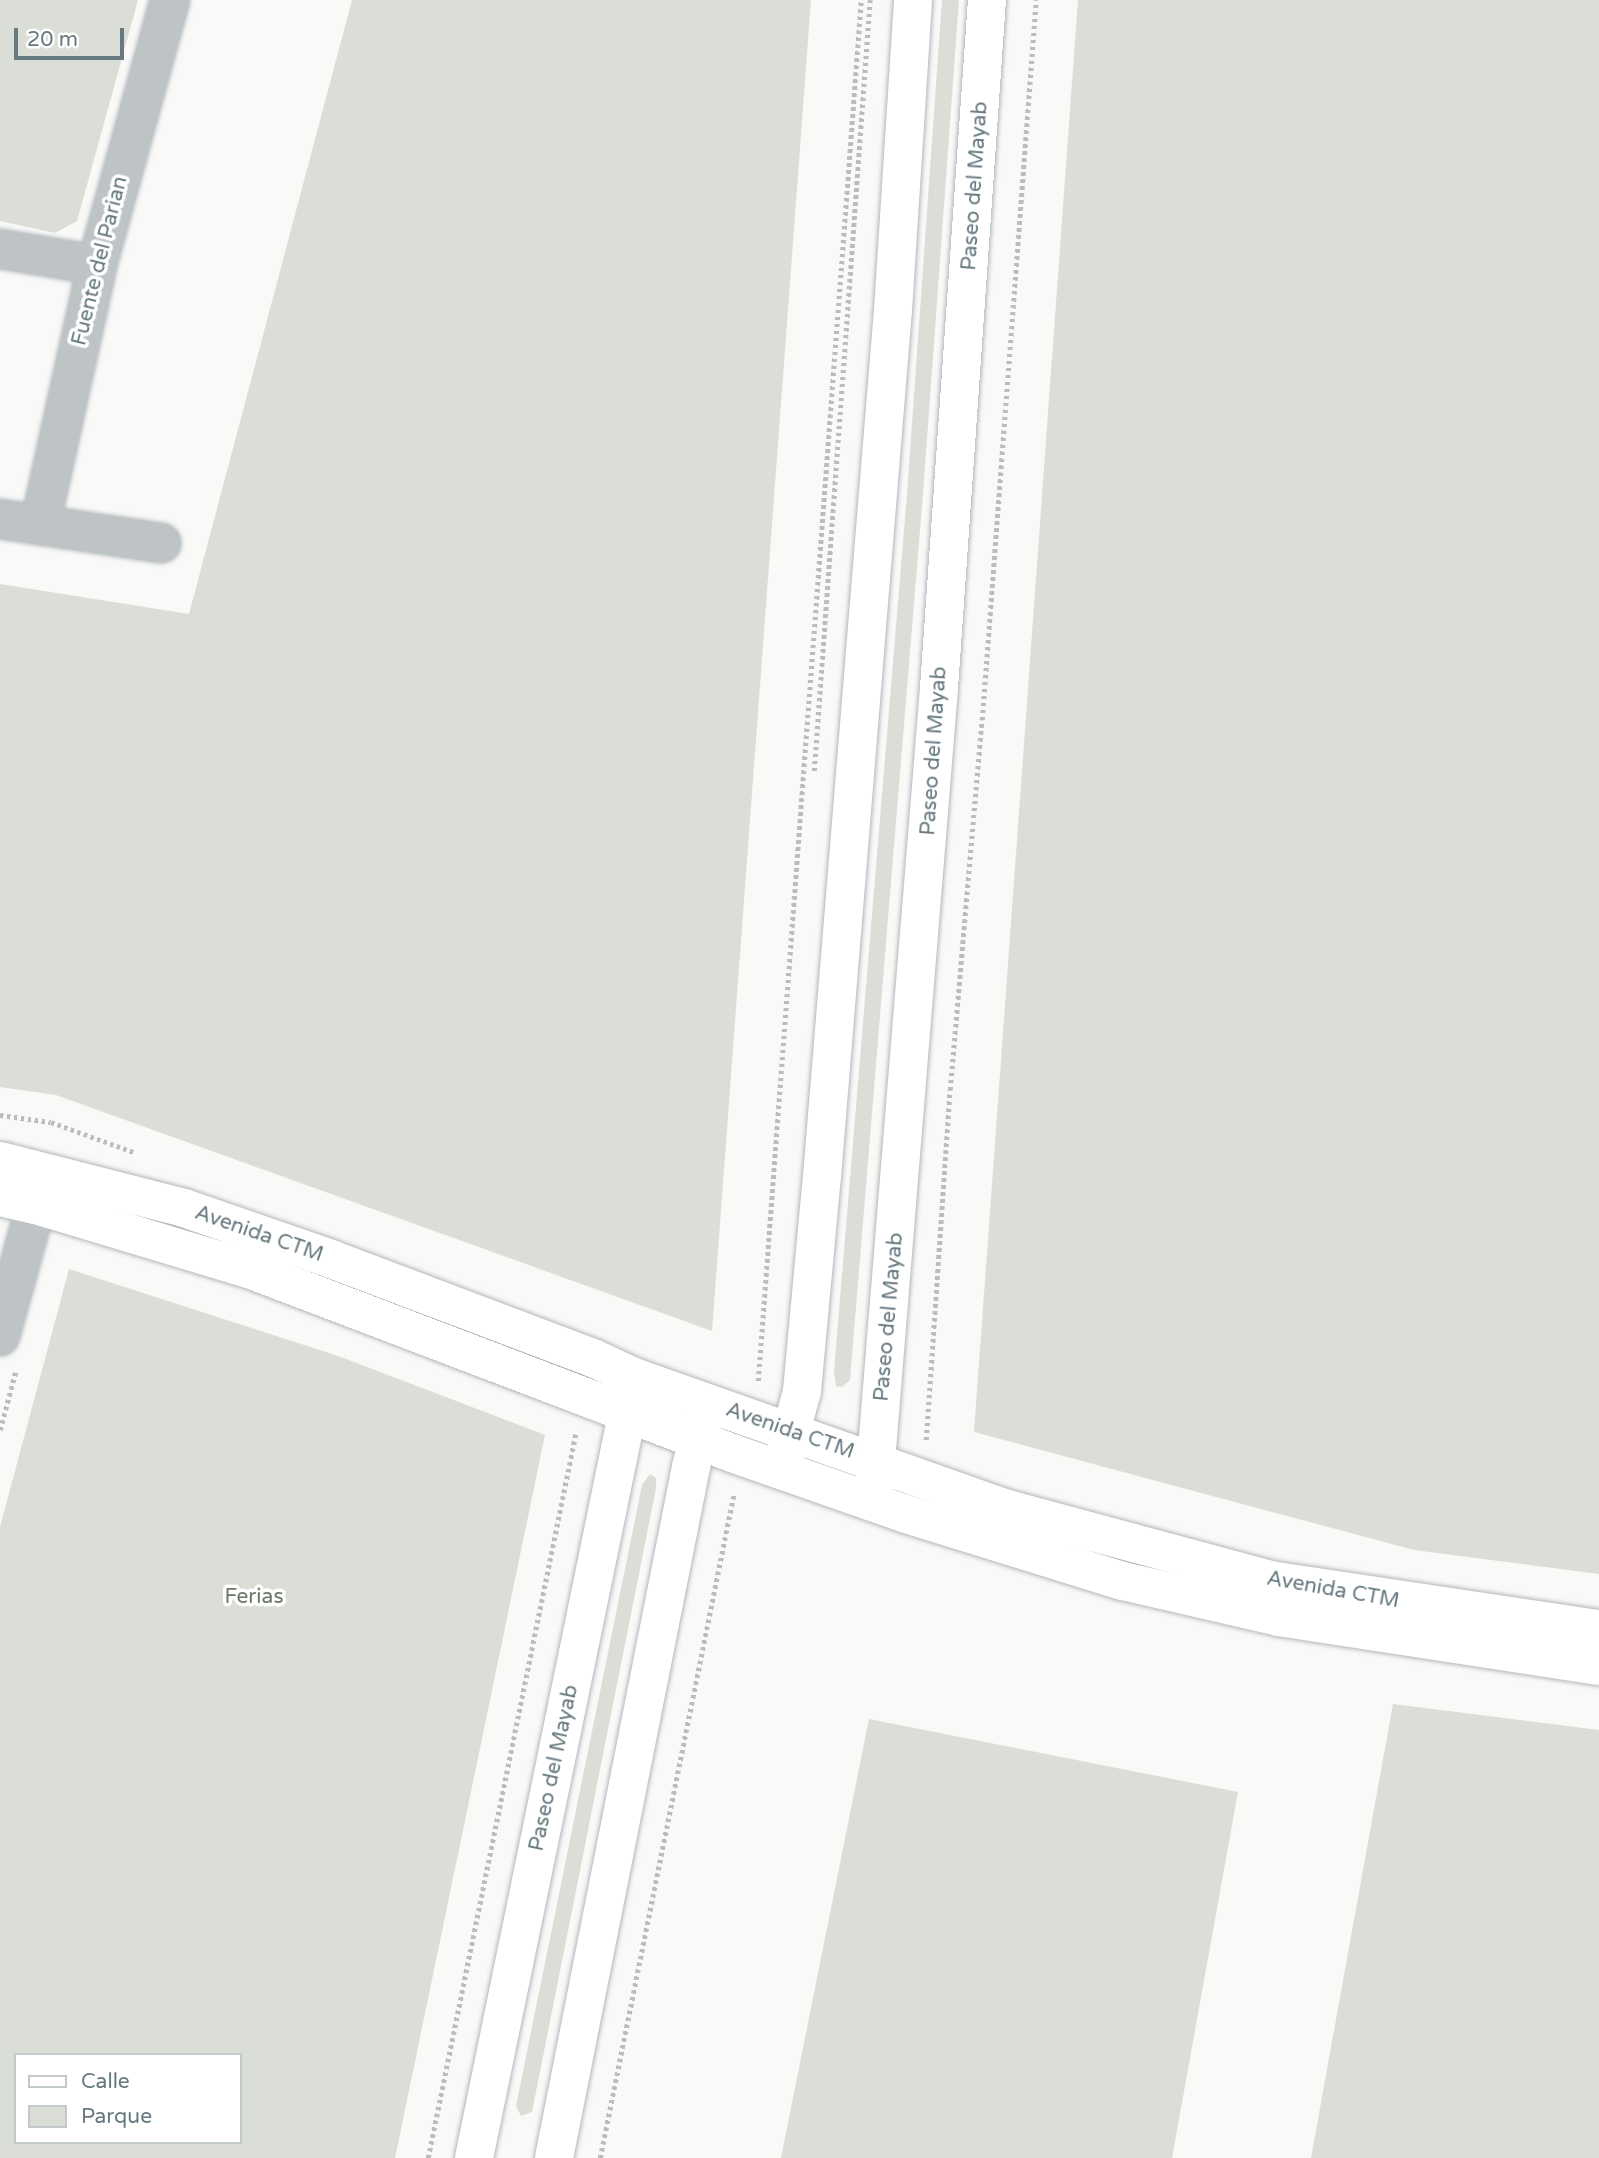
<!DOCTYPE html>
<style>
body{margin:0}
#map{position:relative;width:1599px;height:2158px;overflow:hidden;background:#f9f9f8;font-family:"Varela Round",sans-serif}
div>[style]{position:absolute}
.green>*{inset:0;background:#daded7}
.path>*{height:4.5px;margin-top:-2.25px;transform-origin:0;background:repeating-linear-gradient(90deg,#b9bdbf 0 3.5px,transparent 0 7px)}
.roads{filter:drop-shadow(0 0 2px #b2b8bb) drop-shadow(0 0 2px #b2b8bb)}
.minor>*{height:38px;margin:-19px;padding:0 19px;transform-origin:19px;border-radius:19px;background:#bec4c6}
.major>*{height:38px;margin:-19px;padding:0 19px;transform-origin:19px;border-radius:19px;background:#fff}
span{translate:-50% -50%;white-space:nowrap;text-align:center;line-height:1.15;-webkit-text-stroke:7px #fff;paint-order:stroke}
.street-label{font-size:21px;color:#66797f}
.park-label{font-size:21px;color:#6c7866}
.legend{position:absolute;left:14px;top:2053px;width:228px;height:91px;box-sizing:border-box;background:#fff;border:2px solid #c2c9cc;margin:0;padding:9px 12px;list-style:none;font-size:21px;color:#66797f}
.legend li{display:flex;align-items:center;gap:14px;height:35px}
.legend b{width:35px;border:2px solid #c2c9cc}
.scale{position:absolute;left:14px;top:28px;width:110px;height:32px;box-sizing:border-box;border:4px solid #66797f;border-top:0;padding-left:9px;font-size:21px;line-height:24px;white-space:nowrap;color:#66797f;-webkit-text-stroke:5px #fff;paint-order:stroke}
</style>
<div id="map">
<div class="green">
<div style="clip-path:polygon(0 0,138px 0,77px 221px,55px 233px,0 221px)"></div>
<div style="clip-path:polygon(352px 0,811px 0,712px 1331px,56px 1095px,0 1087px,0 584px,189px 614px)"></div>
<div style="clip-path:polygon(942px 0,959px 0,923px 494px,850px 1380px,842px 1387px,836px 1386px,834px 1371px,907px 494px)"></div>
<div style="clip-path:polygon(1078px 0,1599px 0,1599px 1574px,1414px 1550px,974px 1432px)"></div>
<div style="clip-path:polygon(evenodd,69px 1269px,341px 1357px,545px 1435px,395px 2158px,0 2158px,0 1527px,69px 1269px,16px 2055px,240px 2055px,240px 2142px,16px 2142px,16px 2055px)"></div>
<div style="clip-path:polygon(650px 1474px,656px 1478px,656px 1488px,532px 2112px,521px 2116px,516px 2106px,642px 1485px)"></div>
<div style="clip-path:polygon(1393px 1704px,1599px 1730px,1599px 2158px,1311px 2158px)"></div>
<div style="clip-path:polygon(869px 1719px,1238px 1792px,1172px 2158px,781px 2158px)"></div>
</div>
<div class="path">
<div style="left:814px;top:771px;width:773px;rotate:-85.85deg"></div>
<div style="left:0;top:1115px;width:51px;rotate:7.8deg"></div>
<div style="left:51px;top:1122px;width:90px;rotate:20deg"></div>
<div style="left:758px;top:1381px;width:1385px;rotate:-85.73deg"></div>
<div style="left:0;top:1430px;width:62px;rotate:-75.1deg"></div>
<div style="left:926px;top:1440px;width:351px;rotate:-86.1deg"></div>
<div style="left:950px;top:1090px;width:371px;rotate:-85.1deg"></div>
<div style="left:982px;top:720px;width:722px;rotate:-85.71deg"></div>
<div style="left:428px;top:2158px;width:741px;rotate:-78.48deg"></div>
<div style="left:600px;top:2158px;width:678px;rotate:-78.61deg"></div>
</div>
<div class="roads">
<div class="minor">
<div style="left:0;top:249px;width:98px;rotate:9.4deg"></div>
<div style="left:0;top:519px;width:163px;rotate:8.5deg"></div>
<div style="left:40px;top:525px;width:266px;rotate:-77.6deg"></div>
<div style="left:97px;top:265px;width:275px;rotate:-74.6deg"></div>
<div style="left:0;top:1336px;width:169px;rotate:-74.6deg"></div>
</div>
<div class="major">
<div style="left:0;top:1161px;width:190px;rotate:14.3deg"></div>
<div style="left:184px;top:1208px;width:156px;rotate:19.1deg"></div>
<div style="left:331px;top:1259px;width:280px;rotate:20.7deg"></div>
<div style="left:593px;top:1358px;width:45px;rotate:24.9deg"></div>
<div style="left:634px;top:1377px;width:393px;rotate:19.5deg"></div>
<div style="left:1004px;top:1508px;width:276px;rotate:15.1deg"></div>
<div style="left:1270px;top:1580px;width:333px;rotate:8.5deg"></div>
<div style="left:0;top:1197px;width:37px;rotate:13deg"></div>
<div style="left:36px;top:1205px;width:228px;rotate:16.8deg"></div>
<div style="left:254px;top:1271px;width:511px;rotate:20.84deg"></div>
<div style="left:732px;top:1453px;width:184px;rotate:19.3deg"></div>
<div style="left:906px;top:1514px;width:227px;rotate:17.2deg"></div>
<div style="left:1123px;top:1581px;width:160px;rotate:13deg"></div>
<div style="left:1279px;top:1617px;width:324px;rotate:8.7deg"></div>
<div style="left:784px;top:1458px;width:69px;rotate:-75deg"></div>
<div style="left:802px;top:1391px;width:215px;rotate:-84.7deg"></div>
<div style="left:822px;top:1177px;width:870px;rotate:-85.32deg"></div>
<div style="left:893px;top:310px;width:311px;rotate:-86.3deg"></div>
<div style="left:874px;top:1486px;width:801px;rotate:-85.34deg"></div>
<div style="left:939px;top:688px;width:690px;rotate:-86.01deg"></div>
<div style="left:474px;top:2158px;width:784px;rotate:-78.37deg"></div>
<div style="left:554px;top:2158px;width:704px;rotate:-78.79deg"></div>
<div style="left:691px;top:1467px;width:53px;rotate:-75.7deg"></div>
</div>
</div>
<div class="street-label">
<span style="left:975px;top:186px;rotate:-86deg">Paseo del Mayab</span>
<span style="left:100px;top:261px;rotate:-76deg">Fuente del Parian</span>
<span style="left:934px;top:751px;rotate:-86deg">Paseo del Mayab</span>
<span style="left:259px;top:1234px;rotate:19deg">Avenida CTM</span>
<span style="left:889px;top:1317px;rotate:-85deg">Paseo del Mayab</span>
<span style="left:790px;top:1431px;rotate:19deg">Avenida CTM</span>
<span style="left:1333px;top:1590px;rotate:10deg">Avenida CTM</span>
<span style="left:554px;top:1768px;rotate:-78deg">Paseo del Mayab</span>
</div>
<div class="park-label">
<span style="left:254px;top:1597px">Ferias</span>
</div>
<ul class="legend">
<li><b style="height:9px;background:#fff"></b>Calle</li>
<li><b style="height:19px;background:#daded7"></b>Parque</li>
</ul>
<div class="scale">20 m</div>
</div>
